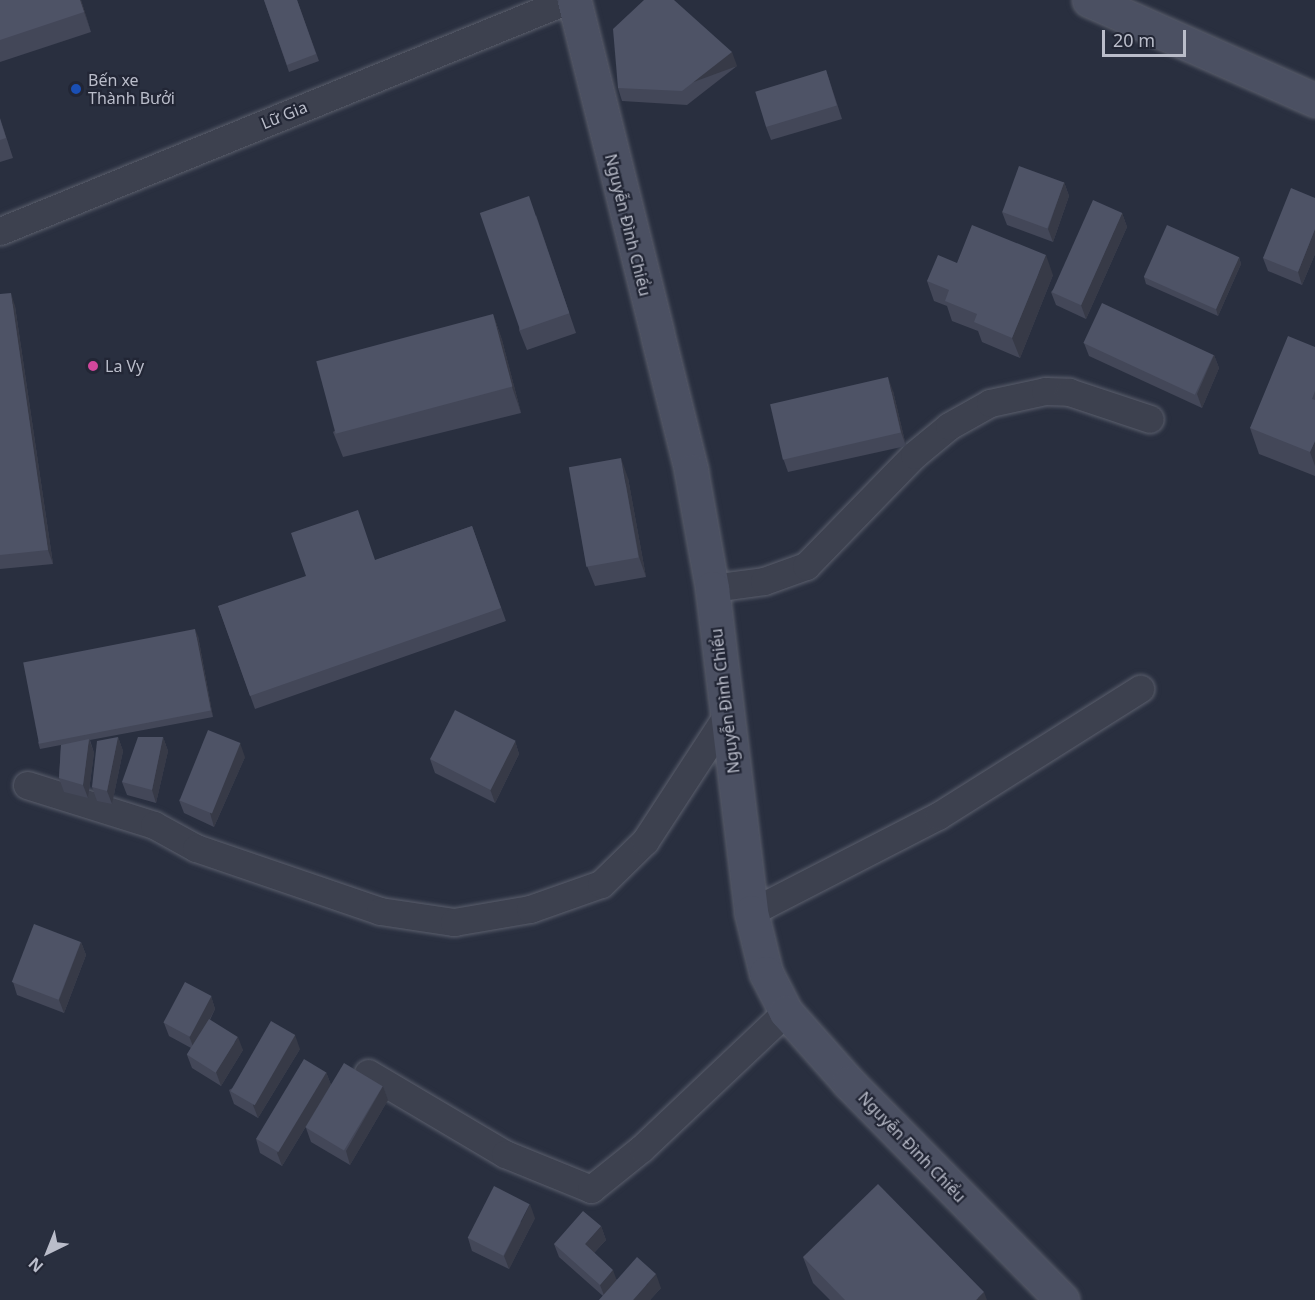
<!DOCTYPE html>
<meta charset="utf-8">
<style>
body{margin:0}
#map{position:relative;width:1315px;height:1300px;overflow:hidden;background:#292f3f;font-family:"Noto Sans",sans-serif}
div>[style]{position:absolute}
.roads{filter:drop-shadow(0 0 2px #5b5f6d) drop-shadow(0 0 2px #5b5f6d)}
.street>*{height:27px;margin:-13.5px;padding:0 13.5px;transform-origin:13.5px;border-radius:13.5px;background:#3d414f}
.secondary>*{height:33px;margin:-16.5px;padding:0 16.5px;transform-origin:16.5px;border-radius:16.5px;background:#4b5062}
.wall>*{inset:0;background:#434758}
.shaded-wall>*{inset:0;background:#373a47;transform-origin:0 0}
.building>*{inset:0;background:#4e5366;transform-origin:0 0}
.dots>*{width:16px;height:16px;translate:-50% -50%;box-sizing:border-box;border:3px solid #222635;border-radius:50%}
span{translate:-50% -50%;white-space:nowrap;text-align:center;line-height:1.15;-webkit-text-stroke:4.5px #222635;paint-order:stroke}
.poi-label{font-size:16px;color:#babdca}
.left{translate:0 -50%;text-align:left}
.street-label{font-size:16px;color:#babdca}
.north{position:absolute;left:18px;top:1222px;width:60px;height:60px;-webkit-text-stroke:4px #222635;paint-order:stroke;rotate:223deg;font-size:16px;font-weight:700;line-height:24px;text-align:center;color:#babdca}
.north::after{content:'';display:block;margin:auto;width:21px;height:27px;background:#babdca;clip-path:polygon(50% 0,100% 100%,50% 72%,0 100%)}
.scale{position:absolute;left:1102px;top:30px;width:84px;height:27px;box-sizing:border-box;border:3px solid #babdca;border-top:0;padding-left:8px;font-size:18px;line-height:21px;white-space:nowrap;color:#babdca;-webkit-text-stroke:4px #222635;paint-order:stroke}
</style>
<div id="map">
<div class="roads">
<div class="street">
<div style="left:0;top:231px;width:613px;rotate:-22.13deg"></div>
<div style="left:712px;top:588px;width:52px;rotate:-7.7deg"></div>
<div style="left:764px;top:581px;width:45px;rotate:-19.7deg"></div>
<div style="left:806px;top:566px;width:155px;rotate:-45.8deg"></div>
<div style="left:914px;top:455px;width:45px;rotate:-39.6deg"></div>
<div style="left:949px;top:426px;width:47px;rotate:-29.3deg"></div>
<div style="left:990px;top:403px;width:56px;rotate:-12.3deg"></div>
<div style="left:1045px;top:391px;width:24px;rotate:2deg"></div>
<div style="left:1069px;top:392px;width:85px;rotate:18.4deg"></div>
<div style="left:27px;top:785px;width:133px;rotate:17.5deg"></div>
<div style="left:154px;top:825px;width:48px;rotate:28.7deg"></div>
<div style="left:196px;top:848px;width:194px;rotate:18.9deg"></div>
<div style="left:380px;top:911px;width:75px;rotate:8.5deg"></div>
<div style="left:454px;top:922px;width:77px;rotate:-9.7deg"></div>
<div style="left:530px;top:909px;width:75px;rotate:-19.4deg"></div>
<div style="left:601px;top:884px;width:62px;rotate:-44.3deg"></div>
<div style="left:645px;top:841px;width:150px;rotate:-56.9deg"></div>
<div style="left:751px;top:912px;width:210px;rotate:-27.2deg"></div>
<div style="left:938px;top:816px;width:239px;rotate:-32.2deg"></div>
<div style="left:368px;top:1073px;width:159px;rotate:30.6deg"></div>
<div style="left:505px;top:1154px;width:93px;rotate:22.1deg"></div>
<div style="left:591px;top:1189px;width:65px;rotate:-38.8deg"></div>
<div style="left:642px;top:1148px;width:198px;rotate:-43.4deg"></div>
</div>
<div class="secondary">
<div style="left:574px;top:0;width:485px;rotate:76deg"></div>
<div style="left:691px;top:471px;width:119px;rotate:79.8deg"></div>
<div style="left:712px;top:588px;width:326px;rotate:83.1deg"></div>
<div style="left:751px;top:912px;width:63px;rotate:76.2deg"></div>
<div style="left:766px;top:973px;width:44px;rotate:62.9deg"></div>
<div style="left:786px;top:1012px;width:95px;rotate:48.4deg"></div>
<div style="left:849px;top:1083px;width:304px;rotate:45.5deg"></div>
<div style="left:1089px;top:0;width:247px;rotate:23.9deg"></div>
</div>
</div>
<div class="wall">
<div style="clip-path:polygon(0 0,81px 0,91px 32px,0 62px)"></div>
<div style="clip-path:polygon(264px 0,297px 0,319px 61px,289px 72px)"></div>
<div style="clip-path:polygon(737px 66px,687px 105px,622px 101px,618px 88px)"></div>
<div style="clip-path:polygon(826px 70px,842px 119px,771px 140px,766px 127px)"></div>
<div style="clip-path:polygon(0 118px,13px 158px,0 162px)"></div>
<div style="clip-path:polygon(1064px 182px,1069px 196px,1053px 242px,1007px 225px,1002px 212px)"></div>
<div style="clip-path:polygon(1315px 198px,1315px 254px,1302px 285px,1268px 271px,1263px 258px)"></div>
<div style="clip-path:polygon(1122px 213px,1127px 227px,1086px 319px,1056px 305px,1051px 292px)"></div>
<div style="clip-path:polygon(536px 215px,576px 333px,527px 350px,519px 330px)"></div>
<div style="clip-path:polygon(1239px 257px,1241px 264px,1218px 316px,1146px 284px,1144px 277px)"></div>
<div style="clip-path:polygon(957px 263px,1053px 275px,1020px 358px,982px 342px,978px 331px,952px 321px,947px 306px,934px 301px,927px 281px)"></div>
<div style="clip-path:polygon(0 294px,15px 306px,53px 564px,0 569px)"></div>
<div style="clip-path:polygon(493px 314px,502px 340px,521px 413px,343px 457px,333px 432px)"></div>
<div style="clip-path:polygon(1084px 343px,1214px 355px,1219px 368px,1202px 408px,1089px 356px)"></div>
<div style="clip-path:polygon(1315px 347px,1315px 476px,1259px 454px,1250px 428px)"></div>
<div style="clip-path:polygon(893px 391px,906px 446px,788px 472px,783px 458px)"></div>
<div style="clip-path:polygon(628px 478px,646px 577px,595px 586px,587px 566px)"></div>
<div style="clip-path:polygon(472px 526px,506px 621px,255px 709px,218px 606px,376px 560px)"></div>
<div style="clip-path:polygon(198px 636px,213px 717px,90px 740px,94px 753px,88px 798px,64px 792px,59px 778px,61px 745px,40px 749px,38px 742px)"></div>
<div style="clip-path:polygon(118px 737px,123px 751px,112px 804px,97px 801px,92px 787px)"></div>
<div style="clip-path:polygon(163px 737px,168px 751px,156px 803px,127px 795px,122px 782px)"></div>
<div style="clip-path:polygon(515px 741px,519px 754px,495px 803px,435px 773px,430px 759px)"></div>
<div style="clip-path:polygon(245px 757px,214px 827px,184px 813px,179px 800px)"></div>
<div style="clip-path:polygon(81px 942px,86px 955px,64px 1013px,17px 995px,13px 982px)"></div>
<div style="clip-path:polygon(211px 996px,215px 1009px,210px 1020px,243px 1050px,221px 1086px,192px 1068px,187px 1055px,191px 1048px,169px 1036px,164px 1023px)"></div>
<div style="clip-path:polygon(300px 1049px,258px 1118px,234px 1104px,229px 1090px)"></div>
<div style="clip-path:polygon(326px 1072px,331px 1085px,282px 1166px,260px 1153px,256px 1139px)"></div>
<div style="clip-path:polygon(383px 1086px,388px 1100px,350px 1165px,311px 1142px,306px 1128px)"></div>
<div style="clip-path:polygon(535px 1218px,509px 1269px,472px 1251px,468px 1238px)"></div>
<div style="clip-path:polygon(601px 1226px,606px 1240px,594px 1253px,617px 1280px,661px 1288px,650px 1300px,599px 1300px,603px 1296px,559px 1257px,554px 1244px)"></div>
<div style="clip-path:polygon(803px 1257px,987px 1300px,830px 1300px,813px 1283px)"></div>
</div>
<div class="shaded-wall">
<div style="clip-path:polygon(80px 0,81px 0,91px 32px,84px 12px)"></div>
<div style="left:732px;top:52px;width:15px;height:63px;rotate:70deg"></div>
<div style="clip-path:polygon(1064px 182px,1069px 196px,1053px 242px,1048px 229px)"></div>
<div style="clip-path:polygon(1122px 213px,1127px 227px,1086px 319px,1081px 305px)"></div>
<div style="clip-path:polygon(1315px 229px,1315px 254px,1302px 285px,1298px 272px)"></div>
<div style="clip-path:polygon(1046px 255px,1053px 275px,1020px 358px,1012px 338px)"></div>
<div style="clip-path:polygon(1239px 257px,1241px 264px,1218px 316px,1216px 309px)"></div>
<div style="clip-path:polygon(11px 293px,15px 306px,53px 564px,48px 550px)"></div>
<div style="clip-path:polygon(493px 314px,502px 340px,521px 413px,512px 387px)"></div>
<div style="clip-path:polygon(1214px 355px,1219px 368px,1202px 408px,1197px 394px)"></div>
<div style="clip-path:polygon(888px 377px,893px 391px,906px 446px,901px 432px)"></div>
<div style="clip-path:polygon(1315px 441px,1315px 466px,1310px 452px)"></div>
<div style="clip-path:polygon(621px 458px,628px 478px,646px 577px,639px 557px)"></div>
<div style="clip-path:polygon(195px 629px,198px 636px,213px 717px,211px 710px)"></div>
<div style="clip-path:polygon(118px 737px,123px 751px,112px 804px,107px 791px)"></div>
<div style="clip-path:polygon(163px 737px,168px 751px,156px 803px,152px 790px)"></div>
<div style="clip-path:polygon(89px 739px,94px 753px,88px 798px,83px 785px)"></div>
<div style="clip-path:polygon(515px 741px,519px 754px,495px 803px,490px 789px)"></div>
<div style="clip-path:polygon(240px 743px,245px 757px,214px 827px,210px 813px)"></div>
<div style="clip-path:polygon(81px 942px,86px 955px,64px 1013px,59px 1000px)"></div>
<div style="clip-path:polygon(211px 996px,215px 1009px,194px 1049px,189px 1036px)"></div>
<div style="clip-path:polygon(295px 1035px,300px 1049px,258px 1118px,253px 1105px)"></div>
<div style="clip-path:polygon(238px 1037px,243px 1050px,221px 1086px,216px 1072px)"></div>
<div style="clip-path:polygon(326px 1072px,331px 1085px,282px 1166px,277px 1153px)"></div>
<div style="clip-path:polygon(383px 1086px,388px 1100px,350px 1165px,346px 1151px)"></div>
<div style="clip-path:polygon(530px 1204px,535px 1218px,509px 1269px,504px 1256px)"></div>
<div style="clip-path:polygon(601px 1226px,606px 1240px,589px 1258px,585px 1244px)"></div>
<div style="clip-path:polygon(613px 1270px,618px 1284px,605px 1298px,600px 1285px)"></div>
<div style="clip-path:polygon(656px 1274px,661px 1288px,650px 1300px,633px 1300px)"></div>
<div style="clip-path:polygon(984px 1292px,987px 1300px,976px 1300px)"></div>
</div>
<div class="building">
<div style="clip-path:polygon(0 0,80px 0,84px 12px,0 40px)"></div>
<div style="clip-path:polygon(264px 0,297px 0,316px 54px,287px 65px)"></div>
<div style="clip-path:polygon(644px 0,674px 0,732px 52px,682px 91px,618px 88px,613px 29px)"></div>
<div style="left:826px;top:70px;width:37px;height:74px;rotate:73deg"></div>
<div style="clip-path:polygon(0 119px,6px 138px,0 140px)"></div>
<div style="left:1019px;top:166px;width:48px;height:49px;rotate:20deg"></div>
<div style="clip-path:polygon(1291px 188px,1315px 198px,1315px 229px,1298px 272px,1263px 258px)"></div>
<div style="left:529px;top:196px;width:124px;height:52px;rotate:71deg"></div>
<div style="left:1093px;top:200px;width:32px;height:101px;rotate:24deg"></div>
<div style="clip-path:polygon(972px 225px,1046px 255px,1012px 338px,974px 322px,977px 314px,945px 301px,949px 290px,927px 281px,938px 255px,957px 263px)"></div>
<div style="left:1167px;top:225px;width:79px;height:57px;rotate:24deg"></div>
<div style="clip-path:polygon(11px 293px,48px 550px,0 555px,0 294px)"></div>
<div style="left:1102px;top:303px;width:123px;height:44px;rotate:25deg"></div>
<div style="left:493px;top:314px;width:75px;height:183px;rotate:75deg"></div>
<div style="clip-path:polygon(1288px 336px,1315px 347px,1315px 391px,1312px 399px,1315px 400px,1315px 441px,1310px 452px,1250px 428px)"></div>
<div style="left:888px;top:377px;width:57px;height:121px;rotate:77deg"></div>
<div style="left:621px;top:458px;width:101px;height:53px;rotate:80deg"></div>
<div style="clip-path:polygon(358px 510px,375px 560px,472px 526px,501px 608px,250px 696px,218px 606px,306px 576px,291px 533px)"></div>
<div style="left:195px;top:629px;width:83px;height:175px;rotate:79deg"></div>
<div style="left:455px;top:710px;width:68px;height:55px;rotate:27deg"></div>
<div style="left:208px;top:730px;width:35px;height:76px;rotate:22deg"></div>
<div style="clip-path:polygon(118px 737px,107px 791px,92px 787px,97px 741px)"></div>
<div style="clip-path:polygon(138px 737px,163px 737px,152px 790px,122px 782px)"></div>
<div style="clip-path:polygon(89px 739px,83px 785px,59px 778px,61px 745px)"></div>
<div style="left:34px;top:924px;width:50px;height:62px;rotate:21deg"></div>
<div style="left:185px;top:982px;width:30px;height:46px;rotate:28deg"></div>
<div style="left:209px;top:1019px;width:34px;height:42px;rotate:32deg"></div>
<div style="left:271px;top:1021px;width:28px;height:81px;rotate:30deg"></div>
<div style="left:304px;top:1059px;width:26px;height:93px;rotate:31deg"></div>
<div style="left:344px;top:1063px;width:45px;height:75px;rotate:31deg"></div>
<div style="clip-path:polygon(878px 1184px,984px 1292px,976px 1300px,845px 1300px,803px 1257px)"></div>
<div style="left:494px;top:1186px;width:40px;height:58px;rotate:27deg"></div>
<div style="clip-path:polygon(583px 1211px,601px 1226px,585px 1244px,613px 1270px,600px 1285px,554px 1244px)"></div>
<div style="clip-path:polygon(637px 1257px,656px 1274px,633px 1300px,599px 1300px)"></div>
</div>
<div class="dots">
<div style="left:76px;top:89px;background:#1a4fb4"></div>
<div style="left:93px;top:366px;background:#d1479c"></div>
</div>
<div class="poi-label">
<span class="left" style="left:88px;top:89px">Bến xe<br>Thành Bưởi</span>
<span class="left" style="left:105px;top:366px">La Vy</span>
</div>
<div class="street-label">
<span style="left:284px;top:115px;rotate:-22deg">Lữ Gia</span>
<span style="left:628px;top:225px;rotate:76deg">Nguyễn Đình Chiểu</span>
<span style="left:725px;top:701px;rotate:-97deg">Nguyễn Đình Chiểu</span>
<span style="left:912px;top:1147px;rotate:46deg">Nguyễn Đình Chiểu</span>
</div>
<div class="north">N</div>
<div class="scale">20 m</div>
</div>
